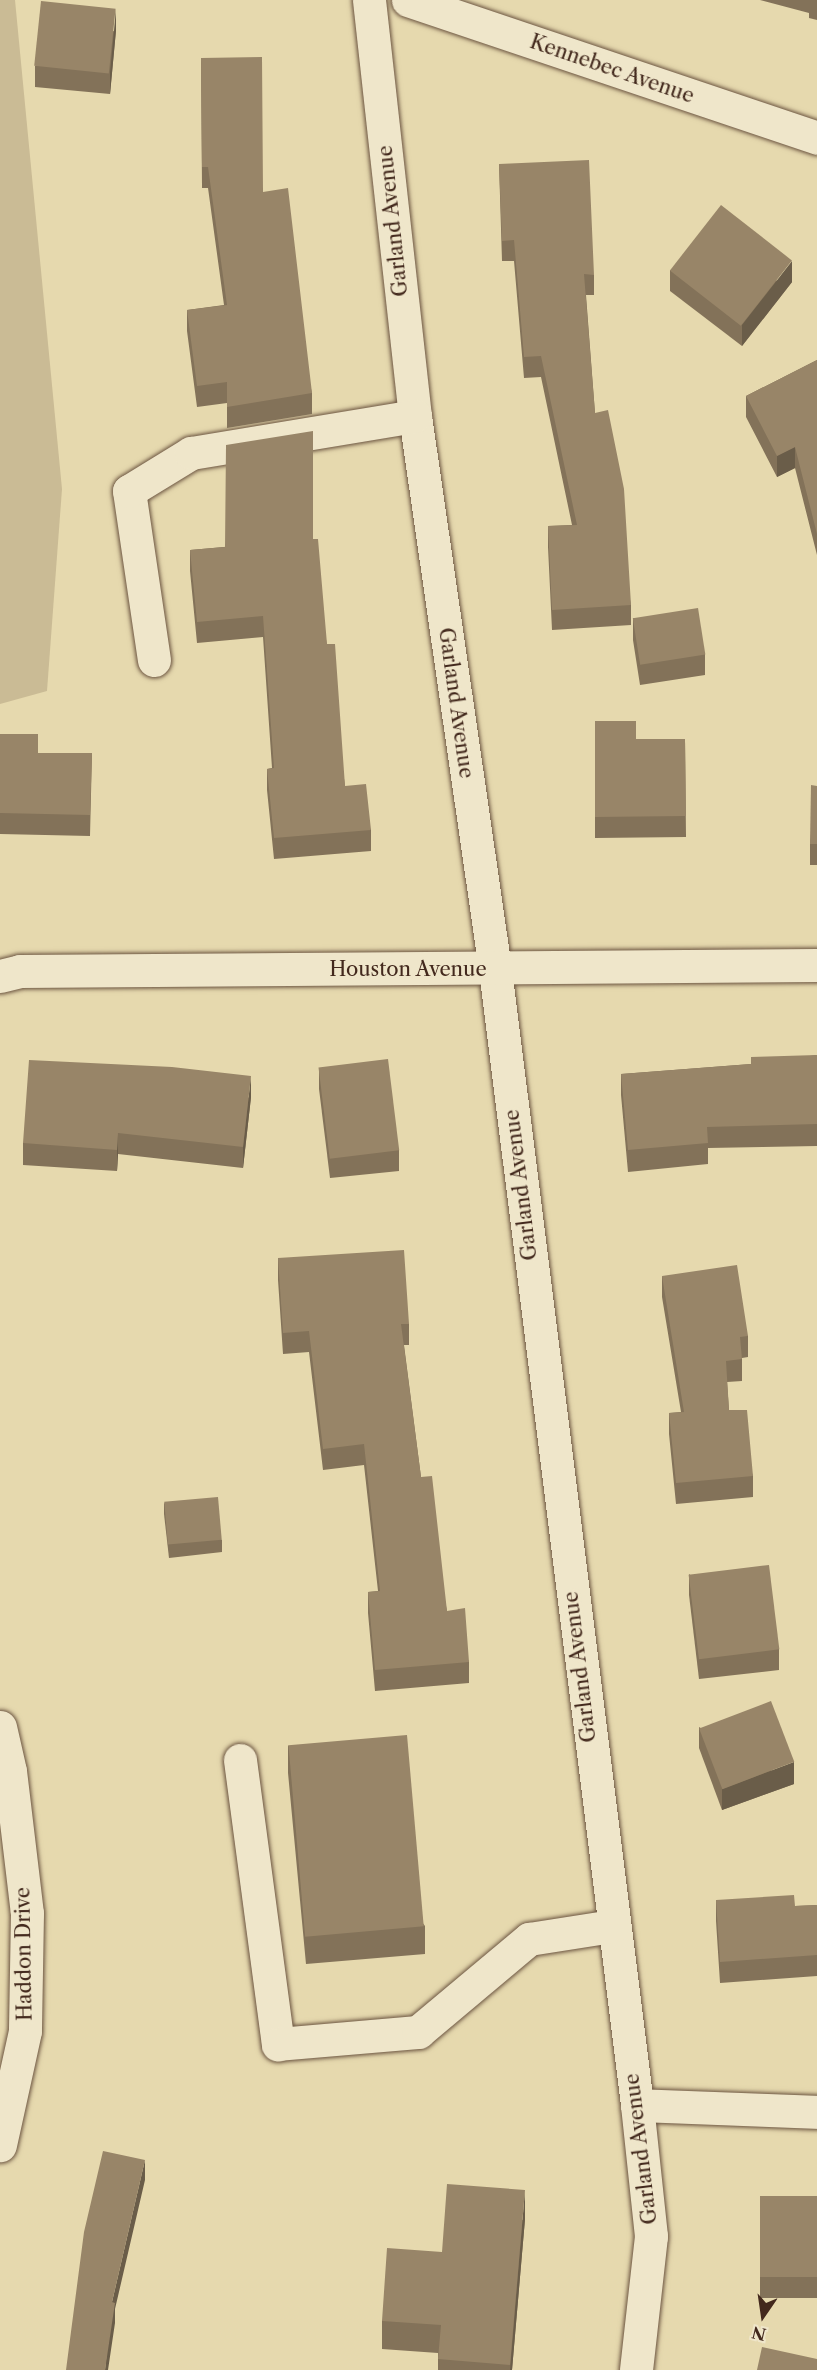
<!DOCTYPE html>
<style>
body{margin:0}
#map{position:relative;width:817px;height:2370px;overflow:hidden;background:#e6d9ae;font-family:"Libre Caslon Text",serif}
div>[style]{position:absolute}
.green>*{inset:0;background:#cabb95}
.roads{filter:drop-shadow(0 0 2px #6c5541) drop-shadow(0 0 2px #6c5541)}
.minor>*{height:33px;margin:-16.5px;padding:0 16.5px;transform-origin:16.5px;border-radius:16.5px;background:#efe6ca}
.wall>*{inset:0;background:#837259;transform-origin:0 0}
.shaded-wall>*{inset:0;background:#6a5d49}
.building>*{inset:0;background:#988568;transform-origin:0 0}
span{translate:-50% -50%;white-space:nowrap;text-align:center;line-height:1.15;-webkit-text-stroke:6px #efe6ca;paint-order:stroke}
.street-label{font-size:20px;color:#43291d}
.north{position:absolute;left:733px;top:2286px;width:60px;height:60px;-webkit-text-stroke:4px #efe6ca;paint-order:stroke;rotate:193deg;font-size:16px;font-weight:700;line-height:24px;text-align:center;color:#43291d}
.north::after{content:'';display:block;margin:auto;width:21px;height:27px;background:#43291d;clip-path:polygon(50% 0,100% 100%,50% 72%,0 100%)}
</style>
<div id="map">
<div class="green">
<div style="clip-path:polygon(0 0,15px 0,62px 489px,47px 691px,0 704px)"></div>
</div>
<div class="roads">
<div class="minor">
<div style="left:369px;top:0;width:419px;rotate:83.7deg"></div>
<div style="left:415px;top:416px;width:559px;rotate:81.77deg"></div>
<div style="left:495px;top:969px;width:1145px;rotate:82.87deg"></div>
<div style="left:637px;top:2105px;width:132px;rotate:83.9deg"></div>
<div style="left:651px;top:2236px;width:135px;rotate:96.4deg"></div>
<div style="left:408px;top:0;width:432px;rotate:18.6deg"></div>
<div style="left:154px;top:660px;width:171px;rotate:-98.4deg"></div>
<div style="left:129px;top:491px;width:73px;rotate:-31.5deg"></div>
<div style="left:191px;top:453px;width:227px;rotate:-9.4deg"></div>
<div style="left:0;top:976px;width:21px;rotate:-14deg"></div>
<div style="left:20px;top:971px;width:797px;rotate:-0.43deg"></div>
<div style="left:0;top:1727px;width:45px;rotate:77.2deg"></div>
<div style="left:10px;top:1771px;width:143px;rotate:83.2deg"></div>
<div style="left:27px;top:1913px;width:118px;rotate:91deg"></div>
<div style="left:25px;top:2031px;width:117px;rotate:102.4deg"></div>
<div style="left:240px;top:1760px;width:287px;rotate:82.4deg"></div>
<div style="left:278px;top:2044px;width:141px;rotate:-4.9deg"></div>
<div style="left:418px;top:2032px;width:145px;rotate:-40deg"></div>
<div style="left:529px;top:1939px;width:84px;rotate:-8.9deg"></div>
<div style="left:637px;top:2105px;width:180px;rotate:2.2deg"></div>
</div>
</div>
<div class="wall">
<div style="clip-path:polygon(760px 0,817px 0,817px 20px,809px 18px,809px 13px)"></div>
<div style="clip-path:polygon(116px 30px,110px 94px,35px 87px,35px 66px)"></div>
<div style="clip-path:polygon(201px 58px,263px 192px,312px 393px,312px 414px,227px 428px,227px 403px,197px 407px,187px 331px,187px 310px,224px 305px,208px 188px,202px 188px)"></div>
<div style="clip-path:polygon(499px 164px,594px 275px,594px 295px,586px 295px,595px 413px,631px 605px,631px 625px,552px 630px,548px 547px,548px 526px,572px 525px,541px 377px,524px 378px,514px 261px,502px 261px)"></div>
<div style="clip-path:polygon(670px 270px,792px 282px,742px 346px,670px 291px)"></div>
<div style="clip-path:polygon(817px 360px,817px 555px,795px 468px,777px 477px,746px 417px,746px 396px)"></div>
<div style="clip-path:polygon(313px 539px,345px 786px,371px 830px,371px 851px,274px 859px,267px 790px,267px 769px,272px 768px,263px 637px,197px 643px,190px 571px,190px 550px)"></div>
<div style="clip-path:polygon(633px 618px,705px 654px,705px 675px,640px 685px,633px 640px)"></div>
<div style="clip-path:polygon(595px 721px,636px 739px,685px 739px,686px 837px,595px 838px)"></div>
<div style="clip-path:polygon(0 734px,38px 753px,92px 753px,90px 836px,0 834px)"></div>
<div style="clip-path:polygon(817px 786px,817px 865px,810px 865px,810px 844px)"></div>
<div style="clip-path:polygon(817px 1055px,817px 1146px,708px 1148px,708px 1164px,628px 1172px,621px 1095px,621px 1074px,751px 1064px)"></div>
<div style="clip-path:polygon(319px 1068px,399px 1150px,399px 1171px,330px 1178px,319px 1089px)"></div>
<div style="clip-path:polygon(251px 1097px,243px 1168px,118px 1154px,117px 1171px,23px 1165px,23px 1143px)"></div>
<div style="clip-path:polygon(278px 1258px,409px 1324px,409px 1345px,404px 1345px,421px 1477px,447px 1611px,469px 1662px,469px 1683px,375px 1691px,368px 1613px,368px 1592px,378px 1591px,364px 1465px,323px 1470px,309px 1352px,283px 1354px,278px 1280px)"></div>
<div style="clip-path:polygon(662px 1276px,748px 1336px,748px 1357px,742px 1358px,742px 1381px,727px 1382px,729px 1410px,753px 1476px,753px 1497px,676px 1504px,669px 1434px,669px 1413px,681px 1412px,662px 1297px)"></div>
<div style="clip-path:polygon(164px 1503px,222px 1540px,222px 1552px,169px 1558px,164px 1514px)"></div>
<div style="clip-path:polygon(689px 1574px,779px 1649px,779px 1670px,699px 1679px,689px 1595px)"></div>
<div style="clip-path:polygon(699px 1727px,794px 1784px,722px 1810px,699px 1748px)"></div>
<div style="clip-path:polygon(288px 1745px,425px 1926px,425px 1954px,306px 1964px,288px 1773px)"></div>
<div style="clip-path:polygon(716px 1900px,795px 1906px,817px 1905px,817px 1976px,720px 1983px,716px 1921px)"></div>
<div style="left:817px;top:2196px;width:102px;height:57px;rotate:90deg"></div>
<div style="clip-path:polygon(525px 2219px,512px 2370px,438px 2370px,438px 2353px,382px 2349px,382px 2321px,442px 2252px)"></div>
</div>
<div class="shaded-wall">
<div style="clip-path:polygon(116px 9px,116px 30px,110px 94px,110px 73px)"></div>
<div style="clip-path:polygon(792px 261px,792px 282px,742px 346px,742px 325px)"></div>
<div style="clip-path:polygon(795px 447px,795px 468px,777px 477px,777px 456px)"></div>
<div style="clip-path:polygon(251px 1076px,251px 1097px,243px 1168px,243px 1147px)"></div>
<div style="clip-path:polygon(118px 1133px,118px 1154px,117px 1171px,117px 1150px)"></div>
<div style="clip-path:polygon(794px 1762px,794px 1784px,722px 1810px,722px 1789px)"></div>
<div style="clip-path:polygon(145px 2160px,145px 2180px,115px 2309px,115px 2323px,108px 2370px,105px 2370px,112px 2302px)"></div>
<div style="clip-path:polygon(525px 2190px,525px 2219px,512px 2370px,510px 2370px)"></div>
</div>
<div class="building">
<div style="left:41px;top:1px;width:75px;height:65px;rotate:6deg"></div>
<div style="clip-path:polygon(262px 57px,263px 192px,288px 188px,312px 393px,227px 407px,227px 382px,197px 386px,187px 310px,227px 305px,208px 167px,202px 167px,201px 58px)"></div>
<div style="clip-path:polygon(589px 160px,594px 275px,584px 274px,595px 413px,608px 410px,624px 489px,631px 605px,552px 610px,548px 526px,577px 525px,541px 356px,524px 357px,514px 240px,502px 241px,499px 164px)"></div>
<div style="left:721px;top:205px;width:90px;height:83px;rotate:38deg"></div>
<div style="clip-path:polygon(817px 360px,817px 534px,795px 447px,777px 456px,746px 396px)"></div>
<div style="clip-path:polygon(313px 431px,313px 539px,318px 539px,327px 644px,335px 644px,345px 786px,366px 784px,371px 830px,274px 838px,267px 769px,274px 768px,263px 616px,197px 622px,190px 550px,225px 547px,226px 445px)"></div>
<div style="left:698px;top:608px;width:47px;height:66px;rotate:81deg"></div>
<div style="clip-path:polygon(595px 721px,636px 721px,636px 739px,685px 739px,686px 816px,595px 817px)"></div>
<div style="clip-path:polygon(0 734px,38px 734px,38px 753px,92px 753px,90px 815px,0 813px)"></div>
<div style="clip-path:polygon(811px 785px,817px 786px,817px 844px,810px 844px)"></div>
<div style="clip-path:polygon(817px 1055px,817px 1124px,707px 1127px,708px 1143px,628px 1150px,621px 1074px,751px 1064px,751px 1057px)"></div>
<div style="left:388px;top:1059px;width:92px;height:70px;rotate:83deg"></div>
<div style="clip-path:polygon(29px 1060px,172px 1067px,251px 1076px,243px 1147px,118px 1133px,117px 1150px,23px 1143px)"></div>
<div style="clip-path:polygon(404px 1250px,409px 1324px,401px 1324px,421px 1477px,432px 1476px,447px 1611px,465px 1608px,469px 1662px,375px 1670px,368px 1592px,380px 1591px,364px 1444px,323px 1449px,309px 1331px,283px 1333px,278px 1258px)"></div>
<div style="clip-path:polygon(737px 1265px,748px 1336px,740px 1337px,742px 1359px,726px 1361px,729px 1410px,747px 1410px,753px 1476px,676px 1483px,669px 1413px,684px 1412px,662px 1276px)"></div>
<div style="left:218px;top:1497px;width:43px;height:54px;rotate:85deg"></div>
<div style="left:769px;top:1565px;width:85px;height:81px;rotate:83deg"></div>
<div style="left:771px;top:1701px;width:65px;height:77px;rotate:69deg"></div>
<div style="left:407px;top:1735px;width:192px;height:119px;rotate:85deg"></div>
<div style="clip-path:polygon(794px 1895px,795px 1906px,817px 1905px,817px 1955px,720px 1962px,716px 1900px)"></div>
<div style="clip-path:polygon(103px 2151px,145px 2160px,112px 2302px,115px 2303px,105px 2370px,66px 2370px,84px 2232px)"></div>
<div style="clip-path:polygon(447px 2184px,525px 2190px,510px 2365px,438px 2359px,441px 2325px,382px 2321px,387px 2248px,442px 2252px)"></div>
<div style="left:817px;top:2196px;width:81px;height:57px;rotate:90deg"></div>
<div style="clip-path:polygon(762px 2347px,817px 2359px,817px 2370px,757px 2370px)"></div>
</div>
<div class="street-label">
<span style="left:612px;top:69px;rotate:19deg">Kennebec Avenue</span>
<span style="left:393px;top:221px;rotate:-96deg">Garland Avenue</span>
<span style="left:456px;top:703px;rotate:82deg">Garland Avenue</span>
<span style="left:408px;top:969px">Houston Avenue</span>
<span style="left:521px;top:1185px;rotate:-97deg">Garland Avenue</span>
<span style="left:580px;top:1667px;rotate:-97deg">Garland Avenue</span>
<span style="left:24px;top:1954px;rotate:-91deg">Haddon Drive</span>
<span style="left:641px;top:2149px;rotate:-97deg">Garland Avenue</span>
</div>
<div class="north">N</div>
</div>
